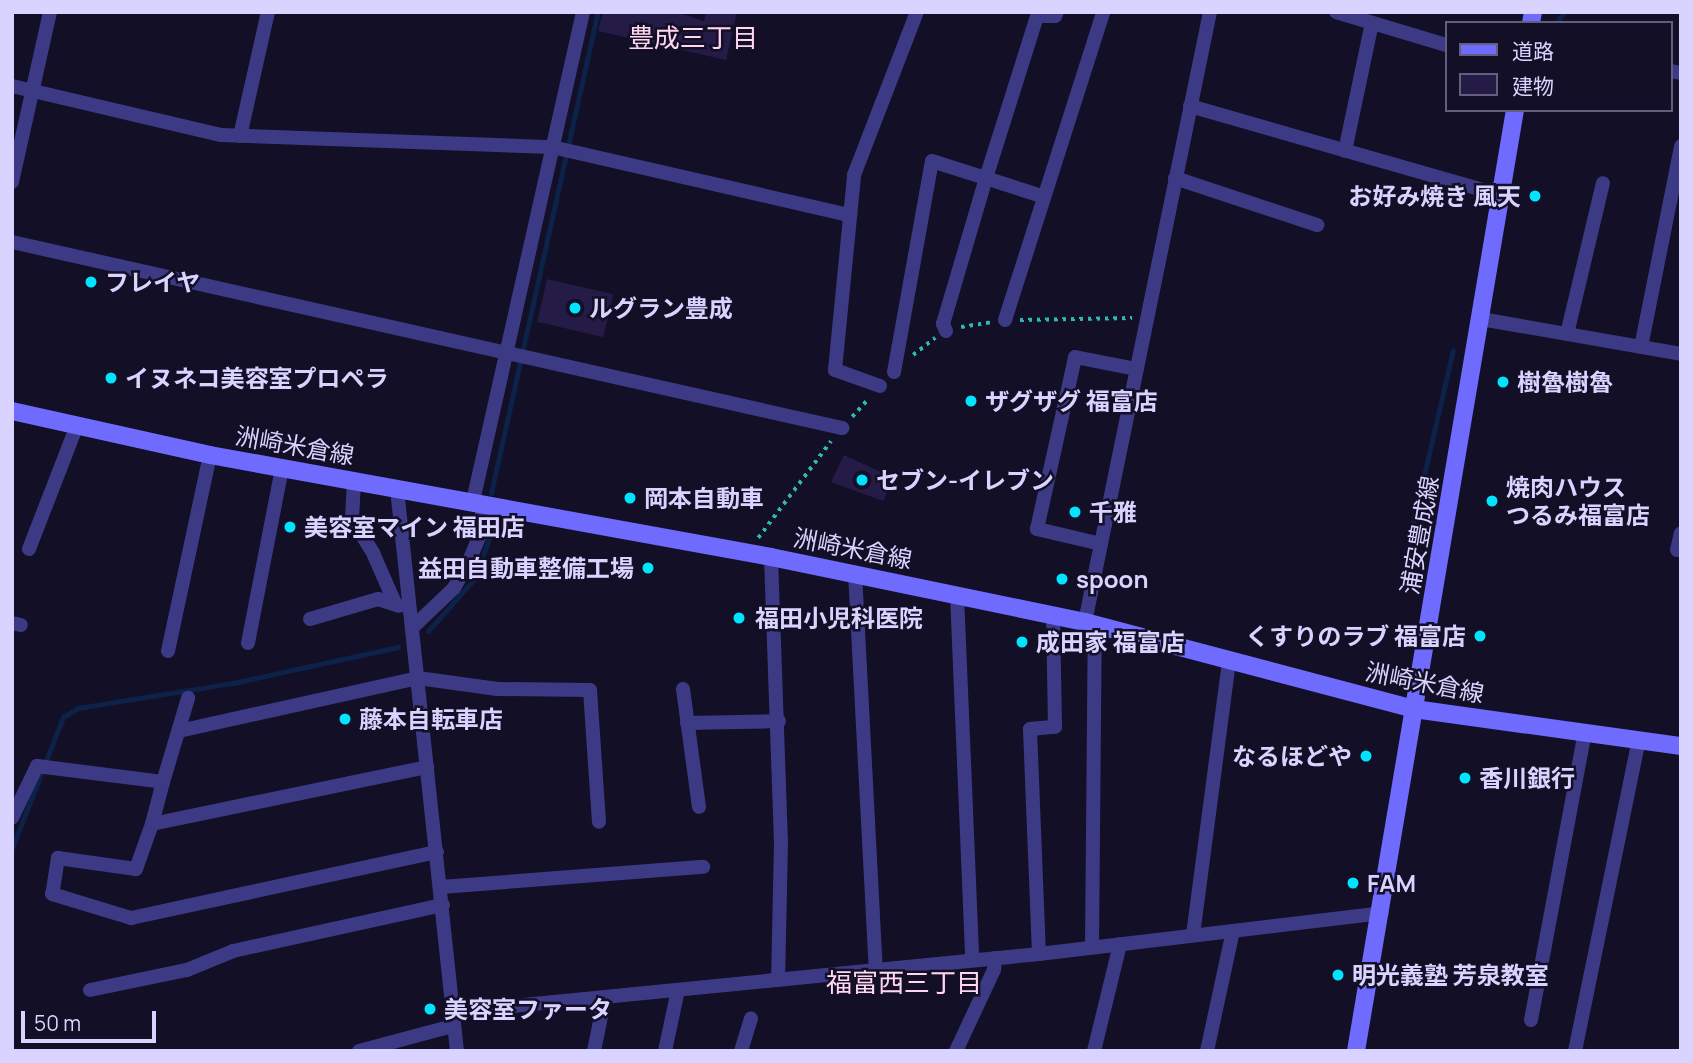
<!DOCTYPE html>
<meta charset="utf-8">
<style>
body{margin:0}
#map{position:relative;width:1693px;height:1063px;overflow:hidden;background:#130f26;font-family:Manrope,"Noto Sans JP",sans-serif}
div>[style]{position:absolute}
.stream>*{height:5px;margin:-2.5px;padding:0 2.5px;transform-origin:2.5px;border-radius:2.5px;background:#0c2248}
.building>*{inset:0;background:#241b47;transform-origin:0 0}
.path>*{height:3.5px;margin-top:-1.75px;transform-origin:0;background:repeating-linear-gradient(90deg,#2fb8b0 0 3.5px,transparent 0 8.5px)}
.street>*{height:14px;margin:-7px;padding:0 7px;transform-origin:7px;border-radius:7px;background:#3d3a85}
.secondary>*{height:18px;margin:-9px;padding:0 9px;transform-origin:9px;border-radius:9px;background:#6f6bff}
.dots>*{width:19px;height:19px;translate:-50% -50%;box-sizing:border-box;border:4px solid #130f26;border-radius:50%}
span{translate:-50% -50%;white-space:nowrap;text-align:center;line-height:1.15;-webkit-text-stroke:5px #130f26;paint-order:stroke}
.poi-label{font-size:24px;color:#d9d4ff;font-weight:700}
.right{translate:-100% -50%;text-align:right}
.left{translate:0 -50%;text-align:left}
.street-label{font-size:24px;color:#d9d4ff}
.neighbourhood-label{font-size:26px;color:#ffd6f0}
.frame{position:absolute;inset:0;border:14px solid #d9d4ff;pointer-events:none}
.legend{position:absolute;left:1445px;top:21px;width:228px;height:91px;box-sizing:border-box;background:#130f26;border:2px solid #625e7d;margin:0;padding:9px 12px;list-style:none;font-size:21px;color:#d9d4ff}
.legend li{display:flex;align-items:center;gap:14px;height:35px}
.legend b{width:35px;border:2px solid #625e7d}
.scale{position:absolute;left:21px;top:1011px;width:135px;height:32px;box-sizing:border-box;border:4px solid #d9d4ff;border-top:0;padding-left:9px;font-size:21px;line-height:24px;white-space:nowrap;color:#d9d4ff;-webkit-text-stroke:5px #130f26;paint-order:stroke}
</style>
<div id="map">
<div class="stream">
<div style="left:1556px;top:23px;width:14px;rotate:-54deg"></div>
<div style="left:491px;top:493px;width:493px;rotate:-77.5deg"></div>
<div style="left:1407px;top:549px;width:204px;rotate:-77deg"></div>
<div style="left:428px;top:631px;width:71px;rotate:-48.4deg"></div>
<div style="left:475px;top:578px;width:51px;rotate:-70.5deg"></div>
<div style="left:12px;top:848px;width:141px;rotate:-68.7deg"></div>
<div style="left:63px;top:717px;width:17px;rotate:-31deg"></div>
<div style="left:78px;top:708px;width:157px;rotate:-9.2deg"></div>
<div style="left:233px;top:683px;width:169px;rotate:-12.3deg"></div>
</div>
<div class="building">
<div style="clip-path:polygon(603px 12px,676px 12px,704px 21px,706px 12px,737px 12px,726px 60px,598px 31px)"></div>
<div style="left:547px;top:279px;width:68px;height:44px;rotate:13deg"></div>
<div style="clip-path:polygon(844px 455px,894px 478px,883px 501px,831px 482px)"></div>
</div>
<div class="path">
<div style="left:1020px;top:320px;width:112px;rotate:-1deg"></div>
<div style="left:961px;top:327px;width:31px;rotate:-9deg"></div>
<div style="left:913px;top:355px;width:28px;rotate:-38deg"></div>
<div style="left:852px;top:417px;width:24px;rotate:-48deg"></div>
<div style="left:758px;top:538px;width:121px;rotate:-53deg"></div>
</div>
<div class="street">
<div style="left:1336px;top:12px;width:115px;rotate:16.7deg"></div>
<div style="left:1670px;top:71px;width:11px;rotate:10deg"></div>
<div style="left:12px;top:86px;width:215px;rotate:13.2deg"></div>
<div style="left:221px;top:135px;width:331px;rotate:2.1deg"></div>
<div style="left:552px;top:147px;width:306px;rotate:12.9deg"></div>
<div style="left:1190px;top:106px;width:323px;rotate:16deg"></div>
<div style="left:240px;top:136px;width:127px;rotate:-77.3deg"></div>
<div style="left:1345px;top:151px;width:131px;rotate:-78.1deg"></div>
<div style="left:1175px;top:178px;width:150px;rotate:18.3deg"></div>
<div style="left:12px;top:182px;width:174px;rotate:-77.4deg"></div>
<div style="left:12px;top:242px;width:851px;rotate:12.63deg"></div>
<div style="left:1481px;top:319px;width:203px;rotate:9.9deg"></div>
<div style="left:1005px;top:320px;width:323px;rotate:-72.3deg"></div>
<div style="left:946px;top:331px;width:8px;rotate:-113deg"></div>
<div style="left:943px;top:324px;width:152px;rotate:-73.6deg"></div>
<div style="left:986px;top:178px;width:170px;rotate:-72.5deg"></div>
<div style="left:1037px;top:16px;width:18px"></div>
<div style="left:1055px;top:16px;width:4px;rotate:-63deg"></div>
<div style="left:1567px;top:334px;width:155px;rotate:-76.6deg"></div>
<div style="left:1641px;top:347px;width:205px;rotate:-78.7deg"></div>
<div style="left:894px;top:372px;width:214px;rotate:-79.8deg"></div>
<div style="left:932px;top:161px;width:115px;rotate:17.7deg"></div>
<div style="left:880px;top:386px;width:48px;rotate:-160.4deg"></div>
<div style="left:835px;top:370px;width:196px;rotate:-84.4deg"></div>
<div style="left:854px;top:175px;width:175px;rotate:-68.9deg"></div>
<div style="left:354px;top:481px;width:38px;rotate:93deg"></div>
<div style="left:352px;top:519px;width:40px;rotate:58deg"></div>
<div style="left:373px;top:553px;width:55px;rotate:66.3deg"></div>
<div style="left:397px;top:489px;width:565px;rotate:83.91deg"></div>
<div style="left:473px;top:501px;width:501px;rotate:-77.32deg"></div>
<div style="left:1101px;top:544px;width:66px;rotate:-166.8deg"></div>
<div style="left:1037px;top:529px;width:176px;rotate:-77.5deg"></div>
<div style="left:1075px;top:357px;width:63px;rotate:11deg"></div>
<div style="left:29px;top:549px;width:130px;rotate:-68.8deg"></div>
<div style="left:1677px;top:550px;width:17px;rotate:-77deg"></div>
<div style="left:771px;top:557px;width:284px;rotate:88deg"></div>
<div style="left:781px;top:841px;width:139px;rotate:91.2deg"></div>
<div style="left:855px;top:573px;width:397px;rotate:87deg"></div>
<div style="left:957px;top:595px;width:365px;rotate:87.6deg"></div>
<div style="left:310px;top:619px;width:71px;rotate:-16.4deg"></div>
<div style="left:378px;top:599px;width:22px;rotate:18deg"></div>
<div style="left:1085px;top:622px;width:623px;rotate:-78.42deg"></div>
<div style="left:12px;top:623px;width:9px;rotate:13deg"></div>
<div style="left:412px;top:628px;width:58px;rotate:-43.6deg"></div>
<div style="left:454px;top:588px;width:31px;rotate:-61deg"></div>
<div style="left:469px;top:561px;width:26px;rotate:-67deg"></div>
<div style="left:479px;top:537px;width:34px;rotate:-83deg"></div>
<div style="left:248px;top:643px;width:178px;rotate:-79deg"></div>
<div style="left:168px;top:651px;width:200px;rotate:-77.9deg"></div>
<div style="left:683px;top:689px;width:119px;rotate:82.3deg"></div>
<div style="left:687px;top:723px;width:92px;rotate:-1.2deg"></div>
<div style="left:179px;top:731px;width:245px;rotate:-12.5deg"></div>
<div style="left:418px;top:678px;width:80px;rotate:7.9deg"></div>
<div style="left:497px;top:689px;width:93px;rotate:0.6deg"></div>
<div style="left:590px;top:690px;width:132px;rotate:86.1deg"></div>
<div style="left:163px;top:782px;width:88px;rotate:-73.4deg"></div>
<div style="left:12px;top:818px;width:58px;rotate:-64.3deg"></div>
<div style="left:37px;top:766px;width:127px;rotate:7.2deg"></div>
<div style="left:163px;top:782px;width:43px;rotate:104.7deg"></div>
<div style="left:152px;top:824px;width:281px;rotate:-11.7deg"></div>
<div style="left:152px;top:824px;width:48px;rotate:109.6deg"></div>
<div style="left:136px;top:869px;width:79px;rotate:-172deg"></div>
<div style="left:58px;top:858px;width:36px;rotate:99deg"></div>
<div style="left:52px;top:894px;width:83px;rotate:16.9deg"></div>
<div style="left:131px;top:918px;width:313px;rotate:-12.2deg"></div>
<div style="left:441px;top:887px;width:263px;rotate:-4.4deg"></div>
<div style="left:1193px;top:935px;width:277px;rotate:-82.5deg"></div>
<div style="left:1092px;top:947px;width:323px;rotate:-89.5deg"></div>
<div style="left:1039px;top:954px;width:225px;rotate:-92.3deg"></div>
<div style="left:1030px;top:729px;width:25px;rotate:-5deg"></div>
<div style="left:1055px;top:727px;width:112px;rotate:-91deg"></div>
<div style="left:90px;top:990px;width:99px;rotate:-11.7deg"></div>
<div style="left:187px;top:970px;width:50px;rotate:-22.4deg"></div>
<div style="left:233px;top:951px;width:215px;rotate:-12.4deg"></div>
<div style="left:452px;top:1012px;width:590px;rotate:-5.64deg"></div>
<div style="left:1039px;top:954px;width:345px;rotate:-6.8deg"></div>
<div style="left:1531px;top:1020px;width:293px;rotate:-79.4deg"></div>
<div style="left:359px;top:1051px;width:96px;rotate:-15deg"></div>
<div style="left:594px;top:1051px;width:55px;rotate:-78.5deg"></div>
<div style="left:665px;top:1051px;width:62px;rotate:-78deg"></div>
<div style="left:741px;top:1051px;width:34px;rotate:-73deg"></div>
<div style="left:956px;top:1051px;width:89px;rotate:-64.9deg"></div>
<div style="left:994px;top:970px;width:12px;rotate:-85deg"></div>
<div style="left:1094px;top:1051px;width:110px;rotate:-76.3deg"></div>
<div style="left:1207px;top:1051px;width:123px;rotate:-77.8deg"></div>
<div style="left:1575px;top:1051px;width:318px;rotate:-78.4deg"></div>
</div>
<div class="secondary">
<div style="left:1531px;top:23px;width:11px;rotate:-80deg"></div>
<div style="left:12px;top:411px;width:203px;rotate:12.5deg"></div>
<div style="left:210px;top:455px;width:570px;rotate:10.3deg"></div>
<div style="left:771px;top:557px;width:321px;rotate:11.7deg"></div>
<div style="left:1085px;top:622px;width:340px;rotate:14.8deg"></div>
<div style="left:1414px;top:709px;width:270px;rotate:7.9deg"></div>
<div style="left:1356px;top:1051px;width:954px;rotate:-80.41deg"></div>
</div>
<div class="dots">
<div style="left:1535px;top:196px;background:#00e5ff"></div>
<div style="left:91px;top:282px;background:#00e5ff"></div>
<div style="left:575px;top:308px;background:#00e5ff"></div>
<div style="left:111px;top:378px;background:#00e5ff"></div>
<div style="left:1503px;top:382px;background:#00e5ff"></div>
<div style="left:971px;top:401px;background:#00e5ff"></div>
<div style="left:862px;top:480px;background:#00e5ff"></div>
<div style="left:630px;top:498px;background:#00e5ff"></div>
<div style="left:1492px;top:501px;background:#00e5ff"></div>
<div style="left:1075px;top:512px;background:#00e5ff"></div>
<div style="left:290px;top:527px;background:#00e5ff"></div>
<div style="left:648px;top:568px;background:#00e5ff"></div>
<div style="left:1062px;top:579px;background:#00e5ff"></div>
<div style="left:739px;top:618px;background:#00e5ff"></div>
<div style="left:1480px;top:636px;background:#00e5ff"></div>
<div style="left:1022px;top:642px;background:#00e5ff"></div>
<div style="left:345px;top:719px;background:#00e5ff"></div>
<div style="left:1366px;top:756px;background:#00e5ff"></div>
<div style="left:1465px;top:778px;background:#00e5ff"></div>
<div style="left:1353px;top:883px;background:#00e5ff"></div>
<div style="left:1338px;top:975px;background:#00e5ff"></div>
<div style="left:430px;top:1009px;background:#00e5ff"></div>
</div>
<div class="poi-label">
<span class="right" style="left:1521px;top:196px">お好み焼き 風天</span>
<span class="left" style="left:105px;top:282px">フレイヤ</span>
<span class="left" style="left:589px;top:308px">ルグラン豊成</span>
<span class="left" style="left:125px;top:378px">イヌネコ美容室プロペラ</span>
<span class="left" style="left:1517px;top:382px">樹魯樹魯</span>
<span class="left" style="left:985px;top:401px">ザグザグ 福富店</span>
<span class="left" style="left:876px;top:480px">セブン-イレブン</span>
<span class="left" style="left:1506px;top:501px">焼肉ハウス<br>つるみ福富店</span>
<span class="left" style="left:644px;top:498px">岡本自動車</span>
<span class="left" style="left:1089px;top:512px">千雅</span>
<span class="left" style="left:304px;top:527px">美容室マイン 福田店</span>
<span class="right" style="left:634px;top:568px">益田自動車整備工場</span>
<span class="left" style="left:1076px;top:579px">spoon</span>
<span class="left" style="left:755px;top:618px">福田小児科医院</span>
<span class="right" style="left:1466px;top:636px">くすりのラブ 福富店</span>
<span class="left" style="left:1036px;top:642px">成田家 福富店</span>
<span class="left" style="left:359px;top:719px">藤本自転車店</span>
<span class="right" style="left:1352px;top:756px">なるほどや</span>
<span class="left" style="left:1479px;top:778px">香川銀行</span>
<span class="left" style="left:1367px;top:883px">FAM</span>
<span class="left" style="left:1352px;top:975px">明光義塾 芳泉教室</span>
<span class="left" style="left:444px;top:1009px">美容室ファータ</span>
</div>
<div class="street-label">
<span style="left:295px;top:445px;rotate:10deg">洲崎米倉線</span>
<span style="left:1419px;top:535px;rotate:-80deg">浦安豊成線</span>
<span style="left:853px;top:548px;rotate:11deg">洲崎米倉線</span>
<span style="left:1425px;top:682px;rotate:11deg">洲崎米倉線</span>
</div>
<div class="neighbourhood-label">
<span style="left:693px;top:38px">豊成三丁目</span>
<span style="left:904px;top:983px">福富西三丁目</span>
</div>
<div class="frame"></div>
<ul class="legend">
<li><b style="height:9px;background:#6f6bff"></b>道路</li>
<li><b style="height:19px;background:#241b47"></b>建物</li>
</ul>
<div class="scale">50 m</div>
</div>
